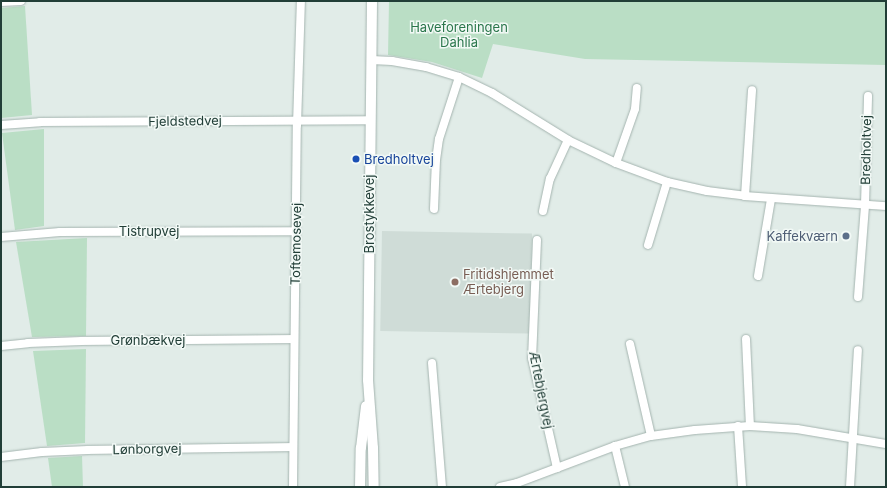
<!DOCTYPE html>
<meta charset="utf-8">
<style>
body{margin:0}
#map{position:relative;width:887px;height:488px;overflow:hidden;background:#e1ece8;font-family:Inter,sans-serif}
div>[style]{position:absolute}
.built>*{inset:0;background:#cfdcd7;transform-origin:0 0}
.green>*{inset:0;background:#badec5}
.roads{filter:drop-shadow(0 0 1px #a4b4af) drop-shadow(0 0 1px #a4b4af)}
.minor>*{height:8px;margin:-4px;padding:0 4px;transform-origin:4px;border-radius:4px;background:#fff}
.tertiary>*{height:10px;margin:-5px;padding:0 5px;transform-origin:5px;border-radius:5px;background:#fff}
.dots>*{width:11px;height:11px;translate:-50% -50%;box-sizing:border-box;border:2px solid #f2f9f6;border-radius:50%}
span{translate:-50% -50%;white-space:nowrap;text-align:center;line-height:1.15;-webkit-text-stroke:3px #f2f9f6;paint-order:stroke}
.park-label{font-size:13px;color:#2a764b}
.street-label{font-size:13px;color:#213e37}
.transit-label{font-size:13px;color:#164399}
.left{translate:0 -50%;text-align:left}
.service-label{font-size:13px;color:#4e5e75}
.right{translate:-100% -50%;text-align:right}
.education-label{font-size:13px;color:#785e54}
.frame{position:absolute;inset:0;border:2px solid #213e37;pointer-events:none}
</style>
<div id="map">
<div class="built">
<div style="left:382px;top:231px;width:150px;height:100px;rotate:1deg"></div>
</div>
<div class="green">
<div style="clip-path:polygon(389px 1px,886px 1px,886px 65px,585px 59px,493px 44px,482px 78px,432px 62px,388px 55px)"></div>
<div style="clip-path:polygon(25px 6px,32px 115px,1px 118px,1px 8px)"></div>
<div style="clip-path:polygon(44px 129px,44px 226px,15px 230px,2px 133px)"></div>
<div style="clip-path:polygon(87px 238px,86px 336px,32px 337px,16px 242px)"></div>
<div style="clip-path:polygon(86px 349px,85px 443px,47px 446px,33px 351px)"></div>
<div style="clip-path:polygon(82px 456px,83px 487px,52px 487px,48px 458px)"></div>
</div>
<div class="roads">
<div class="minor">
<div style="left:1px;top:2px;width:20px;rotate:-3deg"></div>
<div style="left:371px;top:60px;width:21px;rotate:3deg"></div>
<div style="left:392px;top:61px;width:35px;rotate:10deg"></div>
<div style="left:426px;top:67px;width:34px;rotate:17deg"></div>
<div style="left:459px;top:77px;width:37px;rotate:26deg"></div>
<div style="left:492px;top:93px;width:89px;rotate:31.7deg"></div>
<div style="left:568px;top:140px;width:53px;rotate:25.6deg"></div>
<div style="left:616px;top:163px;width:54px;rotate:20.4deg"></div>
<div style="left:667px;top:182px;width:41px;rotate:12.7deg"></div>
<div style="left:707px;top:191px;width:38px;rotate:7deg"></div>
<div style="left:745px;top:196px;width:141px;rotate:4.1deg"></div>
<div style="left:1px;top:125px;width:39px;rotate:-4deg"></div>
<div style="left:40px;top:122px;width:330px;rotate:-0.3deg"></div>
<div style="left:616px;top:163px;width:57px;rotate:-70.6deg"></div>
<div style="left:635px;top:109px;width:21px;rotate:-85deg"></div>
<div style="left:745px;top:196px;width:106px;rotate:-86.2deg"></div>
<div style="left:434px;top:209px;width:49px;rotate:-87.7deg"></div>
<div style="left:436px;top:160px;width:21px;rotate:-82deg"></div>
<div style="left:439px;top:139px;width:65px;rotate:-72.1deg"></div>
<div style="left:543px;top:211px;width:33px;rotate:-78deg"></div>
<div style="left:550px;top:179px;width:43px;rotate:-65.2deg"></div>
<div style="left:1px;top:237px;width:59px;rotate:-4.8deg"></div>
<div style="left:60px;top:232px;width:236px;rotate:-0.2deg"></div>
<div style="left:537px;top:240px;width:118px;rotate:92.4deg"></div>
<div style="left:532px;top:358px;width:113px;rotate:77.2deg"></div>
<div style="left:648px;top:245px;width:66px;rotate:-73.2deg"></div>
<div style="left:758px;top:276px;width:78px;rotate:-80.4deg"></div>
<div style="left:858px;top:297px;width:92px;rotate:-85.6deg"></div>
<div style="left:865px;top:205px;width:109px;rotate:-88.4deg"></div>
<div style="left:746px;top:339px;width:87px;rotate:87.4deg"></div>
<div style="left:630px;top:344px;width:94px;rotate:77.1deg"></div>
<div style="left:1px;top:346px;width:27px;rotate:-6deg"></div>
<div style="left:28px;top:343px;width:54px;rotate:-2.1deg"></div>
<div style="left:82px;top:341px;width:212px;rotate:-0.5deg"></div>
<div style="left:432px;top:363px;width:124px;rotate:85.4deg"></div>
<div style="left:738px;top:426px;width:61px;rotate:86.2deg"></div>
<div style="left:615px;top:446px;width:42px;rotate:76.3deg"></div>
<div style="left:1px;top:457px;width:41px;rotate:-7deg"></div>
<div style="left:42px;top:452px;width:46px;rotate:-2.5deg"></div>
<div style="left:88px;top:450px;width:205px;rotate:-0.8deg"></div>
<div style="left:293px;top:487px;width:362px;rotate:-89.4deg"></div>
<div style="left:297px;top:125px;width:124px;rotate:-88.2deg"></div>
<div style="left:500px;top:487px;width:17px;rotate:-13deg"></div>
<div style="left:517px;top:483px;width:105px;rotate:-20.7deg"></div>
<div style="left:615px;top:446px;width:37px;rotate:-16deg"></div>
<div style="left:651px;top:436px;width:44px;rotate:-7.8deg"></div>
<div style="left:695px;top:430px;width:55px;rotate:-4.2deg"></div>
<div style="left:750px;top:426px;width:47px;rotate:3.7deg"></div>
<div style="left:797px;top:429px;width:90px;rotate:9.6deg"></div>
<div style="left:850px;top:487px;width:137px;rotate:-86.7deg"></div>
</div>
<div class="tertiary">
<div style="left:372px;top:1px;width:379px;rotate:90.6deg"></div>
<div style="left:368px;top:380px;width:68px;rotate:85.8deg"></div>
<div style="left:373px;top:448px;width:39px;rotate:89deg"></div>
<div style="left:360px;top:487px;width:39px;rotate:-89deg"></div>
<div style="left:361px;top:448px;width:42px;rotate:-83.2deg"></div>
</div>
</div>
<div class="dots">
<div style="left:356px;top:159px;background:#1a4fb4"></div>
<div style="left:846px;top:236px;background:#5c6f8a"></div>
<div style="left:455px;top:282px;background:#8d6e63"></div>
</div>
<div class="park-label">
<span style="left:459px;top:35px">Haveforeningen<br>Dahlia</span>
</div>
<div class="street-label">
<span style="left:185px;top:121px;rotate:-1deg">Fjeldstedvej</span>
<span style="left:866px;top:150px;rotate:-89deg">Bredholtvej</span>
<span style="left:369px;top:214px;rotate:-90deg">Brostykkevej</span>
<span style="left:149px;top:231px">Tistrupvej</span>
<span style="left:296px;top:244px;rotate:-89deg">Toftemosevej</span>
<span style="left:148px;top:340px">Grønbækvej</span>
<span style="left:541px;top:390px;rotate:79deg">Ærtebjergvej</span>
<span style="left:147px;top:449px;rotate:-1deg">Lønborgvej</span>
</div>
<div class="transit-label">
<span class="left" style="left:364px;top:159px">Bredholtvej</span>
</div>
<div class="service-label">
<span class="right" style="left:838px;top:236px">Kaffekværn</span>
</div>
<div class="education-label">
<span class="left" style="left:463px;top:282px">Fritidshjemmet<br>Ærtebjerg</span>
</div>
<div class="frame"></div>
</div>
